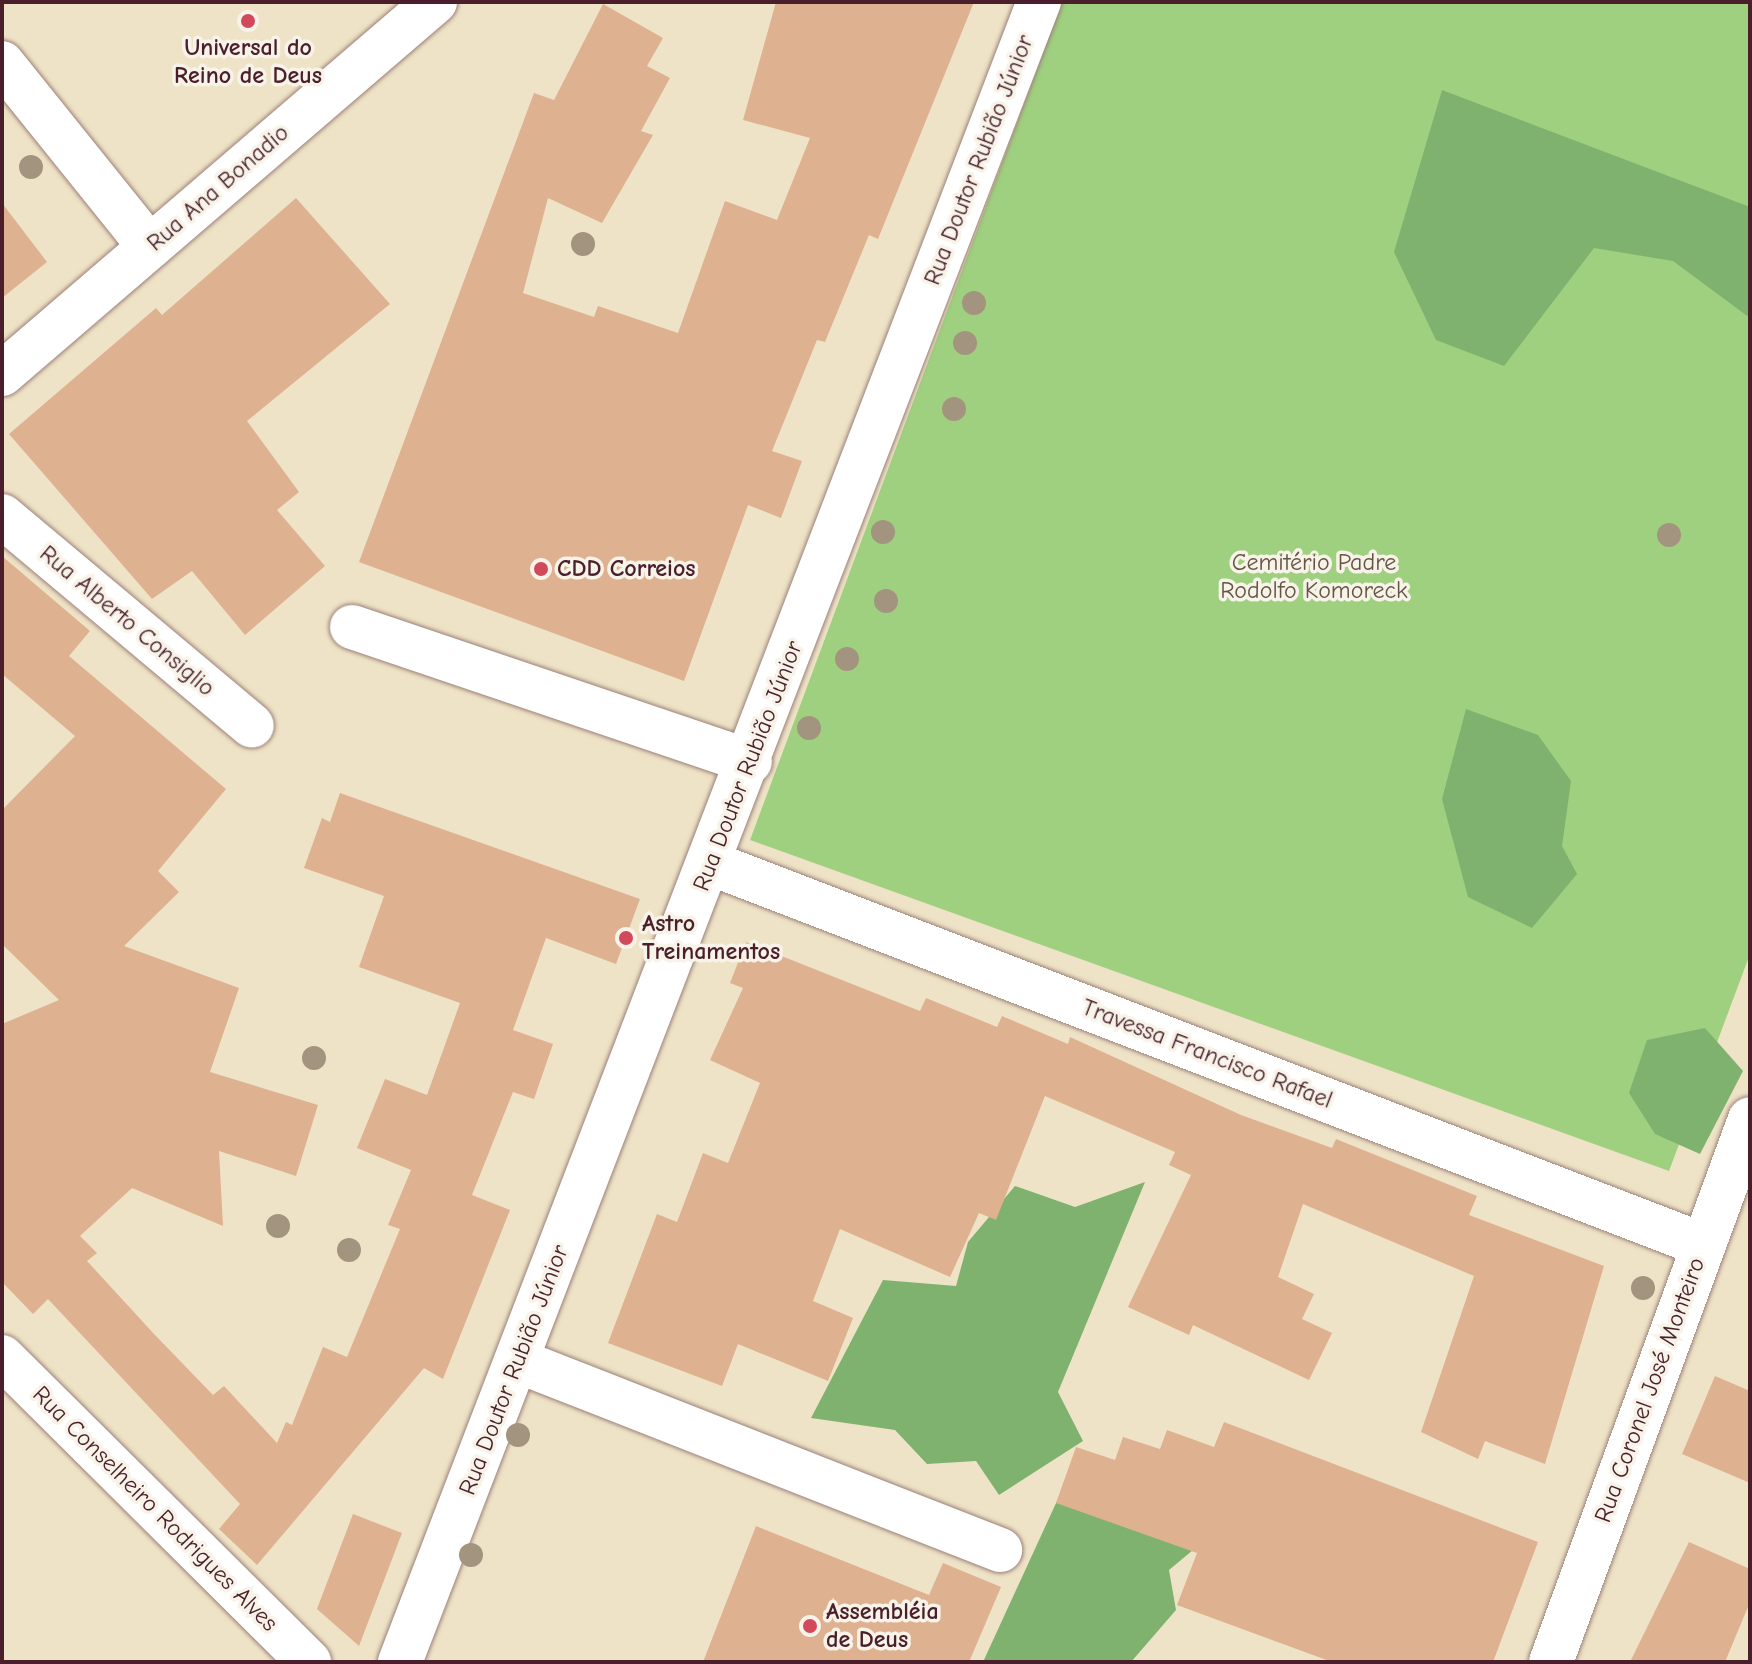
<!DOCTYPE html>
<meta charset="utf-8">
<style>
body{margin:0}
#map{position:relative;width:1752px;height:1664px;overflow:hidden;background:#efe3c7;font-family:"Comic Neue",sans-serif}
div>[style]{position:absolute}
.green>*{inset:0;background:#9fd07f}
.forest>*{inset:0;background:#7fb26e}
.building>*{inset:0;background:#deb190}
.roads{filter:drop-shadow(0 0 2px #9c8179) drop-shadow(0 0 2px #9c8179)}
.minor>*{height:44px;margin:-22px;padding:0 22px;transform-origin:22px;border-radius:22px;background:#fff}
.trees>*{width:24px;height:24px;margin:-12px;border-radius:50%;background:#a3947f}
.dots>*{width:22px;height:22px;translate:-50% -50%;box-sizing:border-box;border:4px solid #f7f3e8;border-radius:50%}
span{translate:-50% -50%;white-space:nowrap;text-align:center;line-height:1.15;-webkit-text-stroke:7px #f7f3e8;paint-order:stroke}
.poi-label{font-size:24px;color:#4a1f2b;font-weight:700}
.left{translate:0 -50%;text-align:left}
.street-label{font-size:24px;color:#4a1f2b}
.park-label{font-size:24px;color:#645444}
.frame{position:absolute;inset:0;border:4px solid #4a1f2b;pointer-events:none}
</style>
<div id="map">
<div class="green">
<div style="clip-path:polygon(1062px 2px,1750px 2px,1750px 954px,1669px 1171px,750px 840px)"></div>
</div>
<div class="forest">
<div style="clip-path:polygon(1442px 90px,1750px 207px,1750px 318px,1673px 261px,1594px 248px,1504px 366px,1436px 340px,1394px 252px)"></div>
<div style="clip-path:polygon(1466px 709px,1538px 735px,1571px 781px,1562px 846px,1577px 874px,1532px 928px,1468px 897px,1442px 799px)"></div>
<div style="clip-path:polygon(1705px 1028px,1743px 1071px,1700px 1154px,1655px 1134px,1629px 1093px,1647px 1040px)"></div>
<div style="clip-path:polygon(1145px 1182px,1058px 1392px,1083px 1441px,999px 1495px,976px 1461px,927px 1464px,895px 1430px,811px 1418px,883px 1280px,956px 1286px,968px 1242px,1015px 1186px,1075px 1207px)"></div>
<div style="clip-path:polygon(1068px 1477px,1193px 1550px,1169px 1570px,1176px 1610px,1131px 1662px,983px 1662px)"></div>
</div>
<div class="building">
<div style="clip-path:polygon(776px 2px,974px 2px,878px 239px,869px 235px,825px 342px,817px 340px,772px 451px,802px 461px,781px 518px,748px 505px,684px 681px,359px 562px,534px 93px,554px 100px,603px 4px,663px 38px,647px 66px,670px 78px,641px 131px,653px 135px,602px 223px,548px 198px,523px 293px,594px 317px,598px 306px,678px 333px,725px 201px,777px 220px,810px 138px,743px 120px)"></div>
<div style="clip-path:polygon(296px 198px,390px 304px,247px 421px,299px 492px,277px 510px,325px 566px,245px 635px,192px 571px,152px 599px,9px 434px,156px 308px,162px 315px)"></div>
<div style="clip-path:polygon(2px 203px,47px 262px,2px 298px)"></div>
<div style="clip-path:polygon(2px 556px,90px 631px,69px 656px,226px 789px,158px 871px,179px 892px,124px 946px,239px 988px,210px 1072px,318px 1105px,296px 1176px,219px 1151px,223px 1226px,132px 1188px,80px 1236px,97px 1253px,87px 1261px,155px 1335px,213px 1395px,224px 1386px,277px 1443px,286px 1422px,292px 1425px,323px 1347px,347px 1357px,400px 1229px,388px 1225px,411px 1170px,357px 1148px,385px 1079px,427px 1095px,460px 1003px,359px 967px,384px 896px,304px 868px,322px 818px,330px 822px,340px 793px,640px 899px,616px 964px,546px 938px,513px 1030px,553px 1044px,534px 1099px,513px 1092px,472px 1195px,510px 1210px,443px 1379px,424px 1368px,257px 1565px,219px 1529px,240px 1504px,48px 1299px,33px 1314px,2px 1282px,2px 1024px,59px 1000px,2px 944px,2px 810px,75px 736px,2px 674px)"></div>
<div style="clip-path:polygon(746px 942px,920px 1011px,926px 998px,997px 1027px,1002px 1016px,1068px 1044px,1070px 1037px,1241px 1115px,1332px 1148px,1336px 1139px,1477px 1196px,1469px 1215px,1604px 1266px,1545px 1464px,1485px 1441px,1478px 1459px,1421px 1432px,1474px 1276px,1303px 1204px,1278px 1277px,1314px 1294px,1302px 1319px,1332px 1333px,1309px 1380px,1193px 1325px,1189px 1335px,1128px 1307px,1191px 1175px,1169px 1165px,1175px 1152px,1045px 1096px,996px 1220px,979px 1213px,950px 1277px,840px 1229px,813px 1301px,853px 1318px,828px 1381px,738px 1344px,722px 1386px,608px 1343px,657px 1214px,677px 1222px,703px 1153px,728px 1163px,760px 1083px,710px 1060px,743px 988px,730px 983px)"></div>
<div style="clip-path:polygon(1715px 1376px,1750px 1391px,1750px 1483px,1682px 1454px)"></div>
<div style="clip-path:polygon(1224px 1422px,1538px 1542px,1493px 1662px,1332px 1662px,1177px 1605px,1197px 1553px,1056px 1503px,1076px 1447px,1115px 1460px,1123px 1437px,1160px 1449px,1167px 1430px,1214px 1447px)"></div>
<div style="clip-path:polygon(353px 1514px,402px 1533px,359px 1646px,317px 1609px)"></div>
<div style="clip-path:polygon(756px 1526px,929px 1595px,943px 1563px,1001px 1587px,969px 1662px,703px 1662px)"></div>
<div style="clip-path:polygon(1689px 1542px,1750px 1569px,1750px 1602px,1725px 1662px,1630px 1662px)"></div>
</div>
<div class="roads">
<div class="minor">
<div style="left:2px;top:63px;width:236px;rotate:51.2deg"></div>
<div style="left:2px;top:374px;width:571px;rotate:-40.67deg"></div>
<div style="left:2px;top:516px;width:326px;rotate:40deg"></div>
<div style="left:352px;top:627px;width:420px;rotate:18.7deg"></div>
<div style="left:710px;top:863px;width:1064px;rotate:21.04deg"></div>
<div style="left:2px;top:1357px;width:433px;rotate:44.8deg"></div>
<div style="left:518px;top:1361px;width:518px;rotate:21.41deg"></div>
<div style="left:400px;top:1662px;width:1779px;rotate:-68.95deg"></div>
<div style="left:1551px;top:1662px;width:578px;rotate:-69.87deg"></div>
</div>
</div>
<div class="trees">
<div style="left:31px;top:167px"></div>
<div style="left:583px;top:244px"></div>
<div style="left:974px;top:303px"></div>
<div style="left:965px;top:343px"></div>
<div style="left:954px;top:409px"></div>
<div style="left:883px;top:532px"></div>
<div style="left:1669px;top:535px"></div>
<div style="left:886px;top:601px"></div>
<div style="left:847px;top:659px"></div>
<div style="left:809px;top:728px"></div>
<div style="left:314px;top:1058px"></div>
<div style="left:278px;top:1226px"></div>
<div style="left:349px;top:1250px"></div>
<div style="left:1643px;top:1288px"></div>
<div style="left:518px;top:1435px"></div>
<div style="left:471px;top:1555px"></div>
</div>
<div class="dots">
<div style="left:248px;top:21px;background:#d1495b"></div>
<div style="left:541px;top:569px;background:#d1495b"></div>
<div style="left:626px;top:938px;background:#d1495b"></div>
<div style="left:810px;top:1626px;background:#d1495b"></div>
</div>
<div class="poi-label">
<span style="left:248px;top:62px">Universal do<br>Reino de Deus</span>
<span class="left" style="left:557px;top:569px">CDD Correios</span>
<span class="left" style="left:642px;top:938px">Astro<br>Treinamentos</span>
<span class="left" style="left:826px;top:1626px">Assembléia<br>de Deus</span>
</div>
<div class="street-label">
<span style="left:979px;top:160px;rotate:-69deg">Rua Doutor Rubião Júnior</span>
<span style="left:218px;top:188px;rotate:-41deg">Rua Ana Bonadio</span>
<span style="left:127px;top:621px;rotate:40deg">Rua Alberto Consiglio</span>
<span style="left:748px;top:766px;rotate:-69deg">Rua Doutor Rubião Júnior</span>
<span style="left:1207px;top:1054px;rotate:21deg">Travessa Francisco Rafael</span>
<span style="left:514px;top:1370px;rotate:-69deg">Rua Doutor Rubião Júnior</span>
<span style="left:1650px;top:1390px;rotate:-70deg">Rua Coronel José Monteiro</span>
<span style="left:155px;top:1509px;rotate:45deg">Rua Conselheiro Rodrigues Alves</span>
</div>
<div class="park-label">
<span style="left:1314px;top:577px">Cemitério Padre<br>Rodolfo Komoreck</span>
</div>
<div class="frame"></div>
</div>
